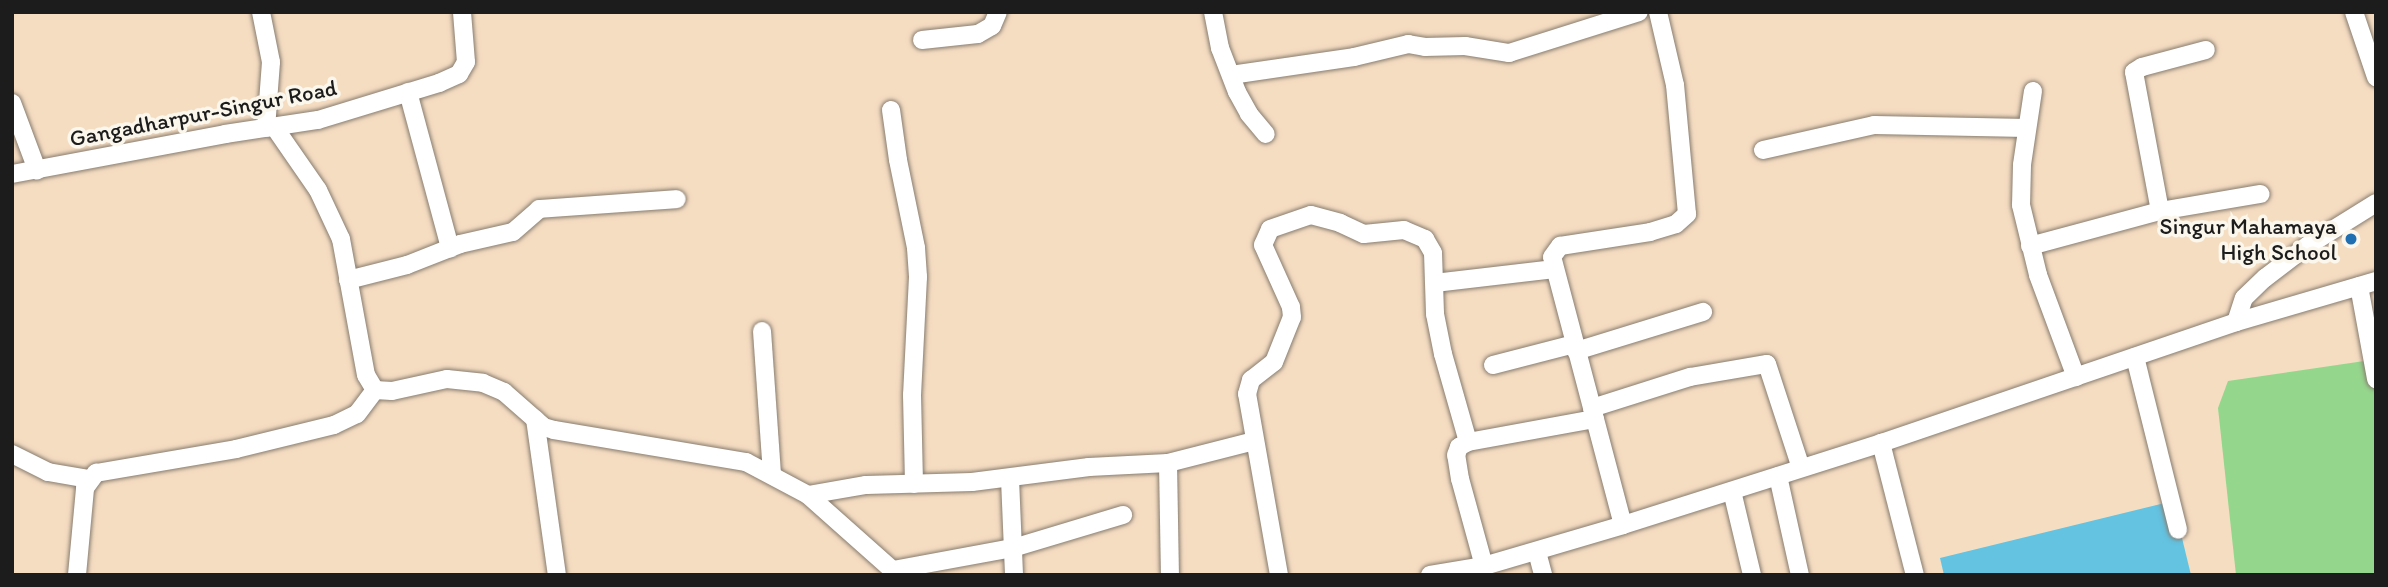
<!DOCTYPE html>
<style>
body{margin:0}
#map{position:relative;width:2388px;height:587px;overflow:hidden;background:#f5ddc2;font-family:Itim,sans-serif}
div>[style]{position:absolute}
.green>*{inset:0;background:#95d68d}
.water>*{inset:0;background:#63c3e1}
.roads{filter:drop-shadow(0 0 2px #887c6f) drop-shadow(0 0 2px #887c6f)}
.minor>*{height:18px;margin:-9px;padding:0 9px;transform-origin:9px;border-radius:9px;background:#fff}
.dots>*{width:19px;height:19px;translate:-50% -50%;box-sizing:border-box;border:4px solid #fbf7ec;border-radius:50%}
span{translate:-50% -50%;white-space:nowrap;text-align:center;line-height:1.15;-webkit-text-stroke:7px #fbf7ec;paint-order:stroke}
.street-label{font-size:23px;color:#1c1c1c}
.poi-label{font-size:23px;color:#1c1c1c}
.right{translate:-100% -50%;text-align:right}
.frame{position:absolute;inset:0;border:14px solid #1c1c1c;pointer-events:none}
</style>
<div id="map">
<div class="green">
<div style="clip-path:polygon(2371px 360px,2376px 392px,2376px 575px,2236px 575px,2218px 408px,2228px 381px)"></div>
</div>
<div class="water">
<div style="clip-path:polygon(2173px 501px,2191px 575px,1944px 575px,1940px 558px)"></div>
</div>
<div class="roads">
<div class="minor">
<div style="left:261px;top:12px;width:51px;rotate:78.7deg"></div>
<div style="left:271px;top:62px;width:66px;rotate:94.3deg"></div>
<div style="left:1213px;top:12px;width:37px;rotate:79deg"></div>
<div style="left:1220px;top:48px;width:47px;rotate:68.9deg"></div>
<div style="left:1237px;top:92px;width:25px;rotate:61deg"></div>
<div style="left:1249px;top:114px;width:26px;rotate:50deg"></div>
<div style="left:2354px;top:12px;width:69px;rotate:71.3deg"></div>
<div style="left:922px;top:40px;width:56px;rotate:-6.1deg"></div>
<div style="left:978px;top:34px;width:16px;rotate:-30deg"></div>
<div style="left:992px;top:26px;width:15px;rotate:-67deg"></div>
<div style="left:1231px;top:75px;width:124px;rotate:-8.3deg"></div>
<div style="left:1354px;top:57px;width:56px;rotate:-13.5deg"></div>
<div style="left:1408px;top:44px;width:17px;rotate:10deg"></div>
<div style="left:1425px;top:47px;width:40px;rotate:-1.4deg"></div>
<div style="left:1465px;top:46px;width:45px;rotate:9deg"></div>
<div style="left:1509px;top:53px;width:136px;rotate:-17.5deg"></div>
<div style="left:2033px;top:91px;width:75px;rotate:98.5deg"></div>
<div style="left:2022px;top:165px;width:40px;rotate:91.4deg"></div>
<div style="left:2021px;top:205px;width:72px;rotate:76.3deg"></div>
<div style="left:2038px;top:275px;width:109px;rotate:69.6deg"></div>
<div style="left:408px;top:92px;width:162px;rotate:74.9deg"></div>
<div style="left:12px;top:103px;width:72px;rotate:69.5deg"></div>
<div style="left:891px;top:110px;width:50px;rotate:82deg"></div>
<div style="left:898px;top:160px;width:90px;rotate:78.4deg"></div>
<div style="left:916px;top:248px;width:29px;rotate:86deg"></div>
<div style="left:918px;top:277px;width:118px;rotate:92.9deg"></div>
<div style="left:912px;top:395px;width:89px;rotate:88.7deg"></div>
<div style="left:275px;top:128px;width:75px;rotate:55.3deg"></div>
<div style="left:318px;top:190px;width:54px;rotate:64.9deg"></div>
<div style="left:341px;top:239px;width:138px;rotate:79.6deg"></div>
<div style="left:366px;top:375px;width:17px;rotate:59deg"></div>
<div style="left:375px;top:390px;width:17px;rotate:3deg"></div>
<div style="left:392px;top:391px;width:56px;rotate:-12.3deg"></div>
<div style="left:447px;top:379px;width:36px;rotate:6deg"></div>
<div style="left:483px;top:383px;width:23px;rotate:23deg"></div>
<div style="left:504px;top:392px;width:53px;rotate:41.2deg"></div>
<div style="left:544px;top:427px;width:10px;rotate:17deg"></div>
<div style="left:554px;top:430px;width:195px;rotate:9.5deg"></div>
<div style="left:746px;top:462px;width:70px;rotate:28deg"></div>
<div style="left:808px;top:495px;width:120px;rotate:41.6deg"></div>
<div style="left:1763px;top:150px;width:114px;rotate:-12.7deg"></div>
<div style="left:1874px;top:125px;width:153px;rotate:1.1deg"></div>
<div style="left:12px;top:174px;width:217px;rotate:-10.6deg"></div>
<div style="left:225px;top:134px;width:94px;rotate:-8.6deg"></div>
<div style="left:318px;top:120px;width:127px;rotate:-17deg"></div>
<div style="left:439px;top:83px;width:22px;rotate:-24deg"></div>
<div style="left:459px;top:74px;width:14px;rotate:-60deg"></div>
<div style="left:466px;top:62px;width:50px;rotate:-94.6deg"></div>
<div style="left:2160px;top:211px;width:141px;rotate:-100.6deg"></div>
<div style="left:2134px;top:72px;width:9px;rotate:-32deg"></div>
<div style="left:2142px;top:67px;width:66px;rotate:-14.9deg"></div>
<div style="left:2030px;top:246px;width:135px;rotate:-15.1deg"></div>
<div style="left:2160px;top:211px;width:102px;rotate:-9.6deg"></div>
<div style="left:348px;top:280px;width:61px;rotate:-14.3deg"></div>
<div style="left:407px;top:265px;width:57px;rotate:-21.6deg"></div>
<div style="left:460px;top:244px;width:54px;rotate:-12.8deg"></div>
<div style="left:513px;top:232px;width:35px;rotate:-41deg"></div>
<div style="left:539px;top:209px;width:138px;rotate:-4.1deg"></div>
<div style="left:1435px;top:283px;width:120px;rotate:-6.7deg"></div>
<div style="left:2359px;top:286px;width:95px;rotate:79.6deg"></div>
<div style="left:2236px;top:322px;width:25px;rotate:-72deg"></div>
<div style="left:2244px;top:298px;width:29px;rotate:-44deg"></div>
<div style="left:2265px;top:278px;width:53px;rotate:-37.3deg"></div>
<div style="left:2307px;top:246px;width:81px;rotate:-31.9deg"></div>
<div style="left:762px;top:331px;width:143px;rotate:86deg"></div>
<div style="left:1576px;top:351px;width:133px;rotate:-17.1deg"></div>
<div style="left:2135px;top:357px;width:178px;rotate:76deg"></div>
<div style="left:1493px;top:365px;width:84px;rotate:-14.5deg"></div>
<div style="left:1592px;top:408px;width:103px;rotate:-17.6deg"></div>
<div style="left:1690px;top:377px;width:78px;rotate:-9.6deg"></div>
<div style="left:1767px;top:364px;width:109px;rotate:71.9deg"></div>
<div style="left:535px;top:419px;width:158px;rotate:82deg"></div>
<div style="left:1881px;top:443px;width:136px;rotate:75.6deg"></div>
<div style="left:12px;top:454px;width:40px;rotate:26.6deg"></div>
<div style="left:48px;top:472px;width:42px;rotate:9.7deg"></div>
<div style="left:1168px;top:463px;width:112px;rotate:89deg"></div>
<div style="left:1778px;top:476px;width:101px;rotate:77.5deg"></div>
<div style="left:1010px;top:479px;width:96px;rotate:87.6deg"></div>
<div style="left:1732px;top:491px;width:86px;rotate:76.6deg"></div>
<div style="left:808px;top:495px;width:59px;rotate:-9.8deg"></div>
<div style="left:866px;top:485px;width:106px;rotate:-1.6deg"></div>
<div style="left:972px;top:482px;width:118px;rotate:-7.3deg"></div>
<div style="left:1089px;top:467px;width:79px;rotate:-2.9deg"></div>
<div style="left:1168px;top:463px;width:89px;rotate:-14.3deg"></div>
<div style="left:1623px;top:525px;width:277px;rotate:-104.8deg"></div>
<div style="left:1552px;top:257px;width:14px;rotate:-54deg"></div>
<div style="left:1560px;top:246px;width:91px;rotate:-8.8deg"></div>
<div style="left:1650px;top:232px;width:27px;rotate:-17deg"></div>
<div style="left:1676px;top:224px;width:15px;rotate:-42deg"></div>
<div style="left:1687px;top:214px;width:130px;rotate:-95.3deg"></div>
<div style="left:1675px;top:85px;width:75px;rotate:-103.1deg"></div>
<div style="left:1537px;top:552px;width:24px;rotate:75deg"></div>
<div style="left:1484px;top:566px;width:90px;rotate:-105.4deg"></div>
<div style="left:1460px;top:479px;width:24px;rotate:-99deg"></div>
<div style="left:1456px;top:455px;width:9px;rotate:-69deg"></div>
<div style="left:1459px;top:447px;width:10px;rotate:-29deg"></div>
<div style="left:1468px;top:442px;width:129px;rotate:-10.3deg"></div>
<div style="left:893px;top:570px;width:122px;rotate:-10.4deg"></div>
<div style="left:1013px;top:548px;width:115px;rotate:-16.7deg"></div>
<div style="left:77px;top:575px;width:87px;rotate:-84.7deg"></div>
<div style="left:85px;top:488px;width:19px;rotate:-54deg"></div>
<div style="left:96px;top:473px;width:142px;rotate:-9.7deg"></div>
<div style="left:236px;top:449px;width:101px;rotate:-13.8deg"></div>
<div style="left:334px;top:425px;width:25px;rotate:-26deg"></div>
<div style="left:357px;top:414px;width:30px;rotate:-53deg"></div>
<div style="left:1279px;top:575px;width:184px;rotate:-100deg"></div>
<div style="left:1247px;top:394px;width:15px;rotate:-74deg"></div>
<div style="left:1251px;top:380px;width:29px;rotate:-38deg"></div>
<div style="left:1274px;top:362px;width:48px;rotate:-68.2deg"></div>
<div style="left:1292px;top:317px;width:10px;rotate:-96deg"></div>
<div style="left:1291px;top:307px;width:68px;rotate:-114.3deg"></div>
<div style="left:1263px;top:245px;width:17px;rotate:-66deg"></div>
<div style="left:1270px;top:229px;width:43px;rotate:-18.9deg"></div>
<div style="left:1311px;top:215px;width:30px;rotate:15deg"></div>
<div style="left:1340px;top:223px;width:26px;rotate:25deg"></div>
<div style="left:1364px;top:234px;width:40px;rotate:-5.7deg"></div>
<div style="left:1404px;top:230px;width:23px;rotate:23deg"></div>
<div style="left:1425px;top:239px;width:16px;rotate:60deg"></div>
<div style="left:1433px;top:253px;width:61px;rotate:88.1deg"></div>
<div style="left:1435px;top:314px;width:41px;rotate:78.7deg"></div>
<div style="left:1443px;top:354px;width:91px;rotate:74.1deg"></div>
<div style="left:1430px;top:575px;width:55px;rotate:-9.5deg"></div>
<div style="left:1484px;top:566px;width:145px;rotate:-16.4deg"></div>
<div style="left:1623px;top:525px;width:271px;rotate:-17.6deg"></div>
<div style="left:1881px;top:443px;width:375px;rotate:-18.8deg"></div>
<div style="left:2236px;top:322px;width:146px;rotate:-16.3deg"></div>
</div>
</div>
<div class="dots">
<div style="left:2351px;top:239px;background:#1f6fb2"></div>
</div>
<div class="street-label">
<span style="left:203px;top:113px;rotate:-11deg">Gangadharpur-Singur Road</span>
</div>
<div class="poi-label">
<span class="right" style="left:2337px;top:239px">Singur Mahamaya<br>High School</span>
</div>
<div class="frame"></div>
</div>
